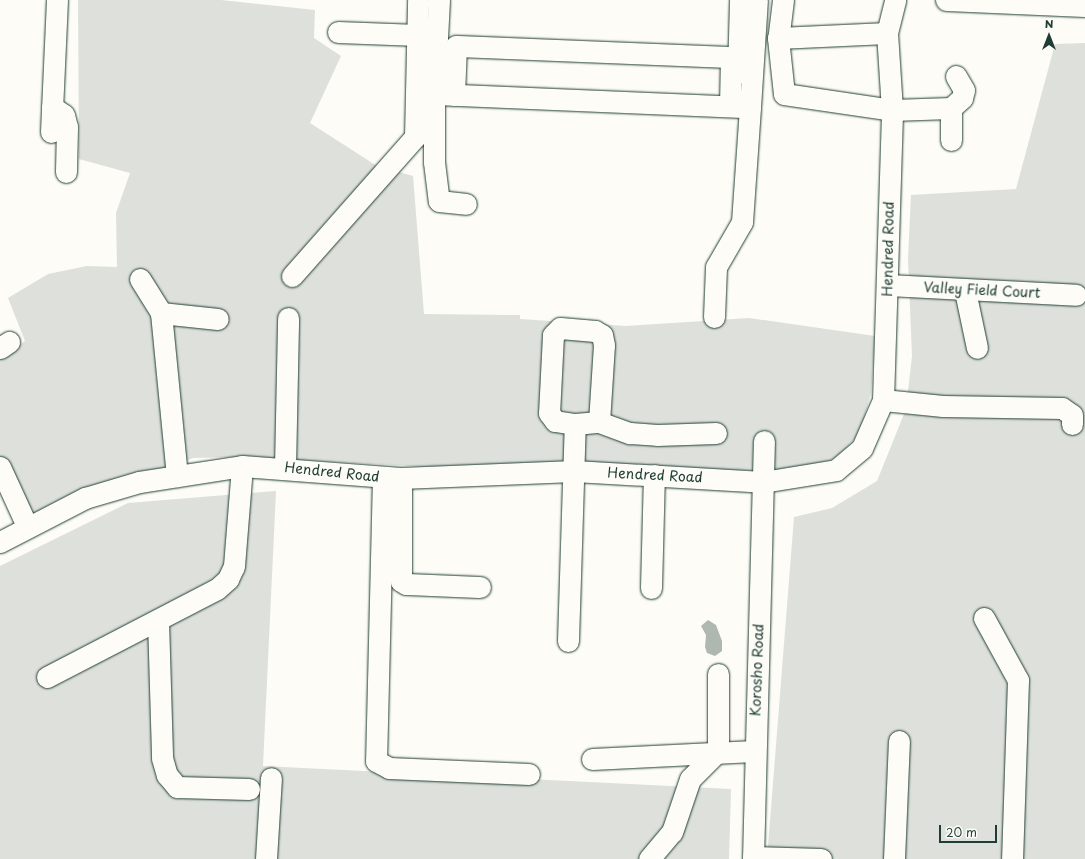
<!DOCTYPE html>
<style>
body{margin:0}
#map{position:relative;width:1085px;height:859px;overflow:hidden;background:#fdfcf7;font-family:"Playpen Sans",sans-serif}
div>[style]{position:absolute}
.green>*{inset:0;background:#dde0db}
.water>*{inset:0;background:#aeb8b1}
.roads{filter:drop-shadow(0 0 1px #1f3d34) drop-shadow(0 0 1px #1f3d34)}
.minor>*{height:21px;margin:-10.5px;padding:0 10.5px;transform-origin:10.5px;border-radius:10.5px;background:#fdfcf7}
.major>*{height:22px;margin:-11px;padding:0 11px;transform-origin:11px;border-radius:11px;background:#fdfcf7}
span{translate:-50% -50%;white-space:nowrap;text-align:center;line-height:1.15;-webkit-text-stroke:3.5px #fdfcf7;paint-order:stroke}
.street-label{font-size:14px;color:#1f3d34}
.north{position:absolute;left:1029px;top:16px;width:40px;height:40px;-webkit-text-stroke:3px #fdfcf7;paint-order:stroke;rotate:0deg;font-size:11px;font-weight:700;line-height:16px;text-align:center;color:#1f3d34}
.north::after{content:'';display:block;margin:auto;width:14px;height:18px;background:#1f3d34;clip-path:polygon(50% 0,100% 100%,50% 72%,0 100%)}
.scale{position:absolute;left:939px;top:825px;width:58px;height:18px;box-sizing:border-box;border:2px solid #1f3d34;border-top:0;padding-left:5px;font-size:12px;line-height:14px;white-space:nowrap;color:#1f3d34;-webkit-text-stroke:3px #fdfcf7;paint-order:stroke}
</style>
<div id="map">
<div class="green">
<div style="clip-path:polygon(78px 0,221px 0,315px 10px,314px 38px,341px 56px,310px 123px,377px 166px,413px 176px,424px 314px,520px 315px,520px 319px,626px 326px,749px 318px,875px 336px,871px 393px,860px 433px,839px 456px,818px 466px,781px 471px,429px 467px,240px 457px,193px 458px,15px 522px,0 468px,0 358px,25px 341px,8px 298px,48px 274px,87px 266px,117px 267px,116px 213px,130px 173px,79px 159px)"></div>
<div style="clip-path:polygon(1085px 43px,1085px 859px,767px 859px,794px 517px,832px 508px,877px 481px,906px 409px,912px 356px,908px 259px,911px 195px,1016px 189px,1055px 44px)"></div>
<div style="clip-path:polygon(276px 491px,263px 766px,731px 789px,729px 859px,0 859px,0 566px,128px 503px)"></div>
</div>
<div class="water">
<div style="clip-path:polygon(708px 620px,716px 625px,722px 641px,722px 651px,715px 656px,707px 653px,705px 647px,706px 635px,701px 626px)"></div>
</div>
<div class="roads">
<div class="minor">
<div style="left:439px;top:0;width:94px;rotate:93deg"></div>
<div style="left:434px;top:94px;width:316px;rotate:2.4deg"></div>
<div style="left:750px;top:107px;width:107px;rotate:-86.3deg"></div>
<div style="left:783px;top:0;width:38px;rotate:97deg"></div>
<div style="left:778px;top:38px;width:109px;rotate:-2.6deg"></div>
<div style="left:338px;top:32px;width:80px;rotate:2.1deg"></div>
<div style="left:778px;top:38px;width:56px;rotate:83.9deg"></div>
<div style="left:784px;top:94px;width:109px;rotate:8.4deg"></div>
<div style="left:892px;top:110px;width:59px;rotate:-1.9deg"></div>
<div style="left:951px;top:108px;width:15px;rotate:-42deg"></div>
<div style="left:962px;top:98px;width:8px;rotate:-76deg"></div>
<div style="left:964px;top:90px;width:16px;rotate:-120deg"></div>
<div style="left:738px;top:73px;width:73px;rotate:-88.4deg"></div>
<div style="left:434px;top:94px;width:68px;rotate:90deg"></div>
<div style="left:434px;top:162px;width:39px;rotate:83deg"></div>
<div style="left:439px;top:201px;width:27px;rotate:6deg"></div>
<div style="left:454px;top:95px;width:49px;rotate:-87.7deg"></div>
<div style="left:456px;top:46px;width:275px;rotate:2.3deg"></div>
<div style="left:731px;top:57px;width:49px;rotate:91.2deg"></div>
<div style="left:52px;top:107px;width:14px;rotate:34deg"></div>
<div style="left:64px;top:115px;width:12px;rotate:76deg"></div>
<div style="left:67px;top:127px;width:45px;rotate:91.3deg"></div>
<div style="left:951px;top:108px;width:32px;rotate:90deg"></div>
<div style="left:51px;top:132px;width:132px;rotate:-87.4deg"></div>
<div style="left:292px;top:276px;width:186px;rotate:-48.5deg"></div>
<div style="left:415px;top:137px;width:137px;rotate:-88.7deg"></div>
<div style="left:140px;top:279px;width:40px;rotate:58deg"></div>
<div style="left:161px;top:313px;width:57px;rotate:6deg"></div>
<div style="left:888px;top:285px;width:188px;rotate:3deg"></div>
<div style="left:965px;top:291px;width:58px;rotate:78.1deg"></div>
<div style="left:161px;top:313px;width:164px;rotate:84.4deg"></div>
<div style="left:714px;top:317px;width:50px;rotate:-87.7deg"></div>
<div style="left:716px;top:267px;width:52px;rotate:-60deg"></div>
<div style="left:742px;top:222px;width:115px;rotate:-86deg"></div>
<div style="left:0;top:348px;width:11px;rotate:-34deg"></div>
<div style="left:883px;top:400px;width:60px;rotate:5.7deg"></div>
<div style="left:943px;top:406px;width:119px;rotate:1deg"></div>
<div style="left:1062px;top:408px;width:12px;rotate:35deg"></div>
<div style="left:1072px;top:415px;width:9px;rotate:90deg"></div>
<div style="left:599px;top:422px;width:33px;rotate:20deg"></div>
<div style="left:630px;top:433px;width:27px;rotate:4deg"></div>
<div style="left:657px;top:435px;width:59px;rotate:-1.9deg"></div>
<div style="left:0;top:467px;width:65px;rotate:65.4deg"></div>
<div style="left:285px;top:467px;width:149px;rotate:-88.8deg"></div>
<div style="left:383px;top:477px;width:284px;rotate:91.4deg"></div>
<div style="left:376px;top:761px;width:15px;rotate:28deg"></div>
<div style="left:389px;top:768px;width:140px;rotate:2.5deg"></div>
<div style="left:401px;top:478px;width:103px;rotate:90deg"></div>
<div style="left:401px;top:581px;width:6px;rotate:31deg"></div>
<div style="left:406px;top:584px;width:74px;rotate:2.3deg"></div>
<div style="left:0;top:542px;width:96px;rotate:-27.4deg"></div>
<div style="left:85px;top:498px;width:56px;rotate:-16.5deg"></div>
<div style="left:139px;top:482px;width:104px;rotate:-8.8deg"></div>
<div style="left:242px;top:466px;width:159px;rotate:4.3deg"></div>
<div style="left:401px;top:478px;width:173px;rotate:-2.3deg"></div>
<div style="left:574px;top:471px;width:189px;rotate:3.3deg"></div>
<div style="left:763px;top:482px;width:74px;rotate:-9.3deg"></div>
<div style="left:836px;top:470px;width:34px;rotate:-40deg"></div>
<div style="left:862px;top:448px;width:52px;rotate:-66.4deg"></div>
<div style="left:883px;top:400px;width:290px;rotate:-88.2deg"></div>
<div style="left:892px;top:110px;width:77px;rotate:-93.7deg"></div>
<div style="left:887px;top:33px;width:34px;rotate:-76deg"></div>
<div style="left:651px;top:588px;width:113px;rotate:-88.5deg"></div>
<div style="left:984px;top:618px;width:71px;rotate:61.3deg"></div>
<div style="left:1018px;top:680px;width:179px;rotate:91.9deg"></div>
<div style="left:158px;top:620px;width:138px;rotate:88.3deg"></div>
<div style="left:162px;top:758px;width:18px;rotate:74deg"></div>
<div style="left:167px;top:775px;width:16px;rotate:50deg"></div>
<div style="left:177px;top:787px;width:72px;rotate:1.6deg"></div>
<div style="left:568px;top:641px;width:217px;rotate:-88.2deg"></div>
<div style="left:575px;top:424px;width:24px;rotate:-5deg"></div>
<div style="left:599px;top:422px;width:77px;rotate:-86.3deg"></div>
<div style="left:604px;top:345px;width:10px;rotate:-101deg"></div>
<div style="left:602px;top:335px;width:8px;rotate:-150deg"></div>
<div style="left:595px;top:331px;width:35px;rotate:-175deg"></div>
<div style="left:560px;top:328px;width:10px;rotate:135deg"></div>
<div style="left:553px;top:335px;width:78px;rotate:92.9deg"></div>
<div style="left:549px;top:413px;width:10px;rotate:53deg"></div>
<div style="left:555px;top:421px;width:20px;rotate:9deg"></div>
<div style="left:47px;top:677px;width:191px;rotate:-27.4deg"></div>
<div style="left:217px;top:589px;width:15px;rotate:-42deg"></div>
<div style="left:228px;top:579px;width:14px;rotate:-65deg"></div>
<div style="left:234px;top:566px;width:100px;rotate:-85.4deg"></div>
<div style="left:592px;top:759px;width:162px;rotate:-2.8deg"></div>
<div style="left:753px;top:857px;width:68px;rotate:1.7deg"></div>
<div style="left:266px;top:859px;width:81px;rotate:-86.5deg"></div>
<div style="left:649px;top:859px;width:35px;rotate:-50deg"></div>
<div style="left:672px;top:832px;width:56px;rotate:-71.2deg"></div>
<div style="left:690px;top:779px;width:40px;rotate:-45deg"></div>
<div style="left:718px;top:751px;width:77px;rotate:-90deg"></div>
<div style="left:753px;top:859px;width:418px;rotate:-88.5deg"></div>
<div style="left:894px;top:859px;width:118px;rotate:-87.6deg"></div>
</div>
<div class="major">
<div style="left:947px;top:0;width:138px;rotate:2.5deg"></div>
</div>
</div>
<div class="street-label">
<span style="left:888px;top:249px;rotate:-89deg">Hendred Road</span>
<span style="left:982px;top:290px;rotate:3deg">Valley Field Court</span>
<span style="left:332px;top:472px;rotate:6deg">Hendred Road</span>
<span style="left:655px;top:475px;rotate:3deg">Hendred Road</span>
<span style="left:757px;top:670px;rotate:-88deg">Korosho Road</span>
</div>
<div class="north">N</div>
<div class="scale">20 m</div>
</div>
